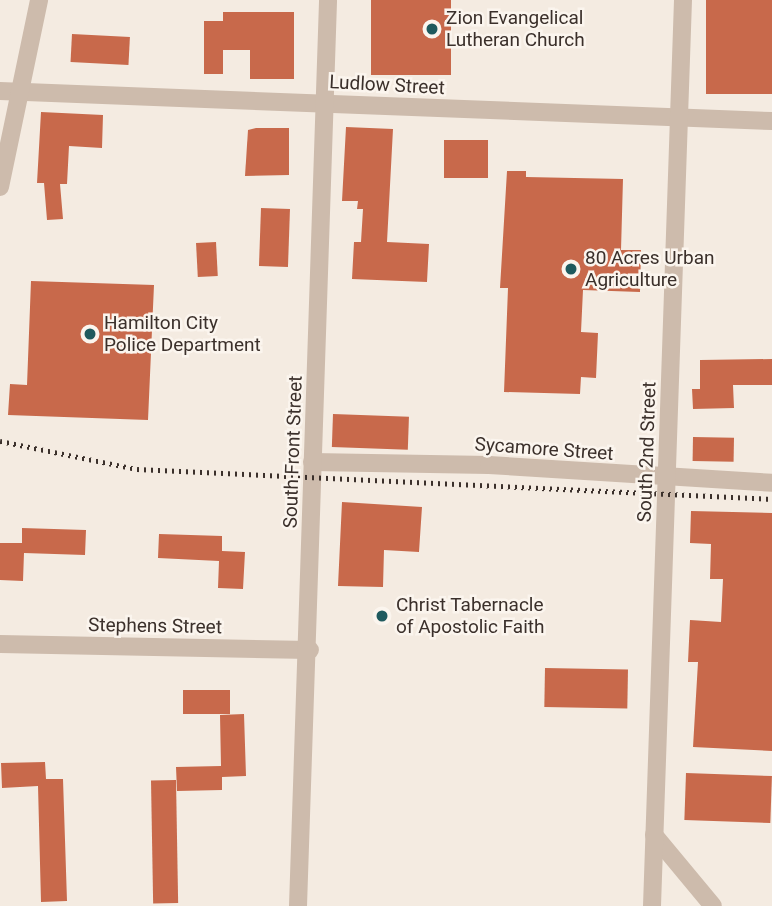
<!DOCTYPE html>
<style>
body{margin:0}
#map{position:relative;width:772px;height:906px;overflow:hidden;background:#f4ebe1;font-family:Roboto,sans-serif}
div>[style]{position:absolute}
.building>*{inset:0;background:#c8694b;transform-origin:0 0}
.minor>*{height:18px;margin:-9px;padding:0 9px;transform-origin:9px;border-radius:9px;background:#cdbbac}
.rail>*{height:5px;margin-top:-2.5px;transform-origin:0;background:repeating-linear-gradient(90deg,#3b302b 0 2px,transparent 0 7px)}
.dots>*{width:19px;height:19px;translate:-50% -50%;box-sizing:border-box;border:4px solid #fbf5ee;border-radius:50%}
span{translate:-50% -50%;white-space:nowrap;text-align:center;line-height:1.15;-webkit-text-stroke:5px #fbf5ee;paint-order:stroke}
.poi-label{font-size:19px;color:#3b302b}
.left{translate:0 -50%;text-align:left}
.street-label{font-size:19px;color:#3b302b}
</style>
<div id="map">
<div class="building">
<div style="left:371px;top:0;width:80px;height:75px"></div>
<div style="left:706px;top:0;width:66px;height:94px"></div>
<div style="clip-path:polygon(223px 12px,294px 12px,294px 79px,250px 79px,250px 50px,223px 50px,223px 74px,204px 74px,204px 21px,223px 21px)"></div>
<div style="left:72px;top:34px;width:58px;height:28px;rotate:3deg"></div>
<div style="clip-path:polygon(41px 112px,103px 115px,102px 148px,69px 146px,67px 184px,60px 184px,63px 219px,47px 220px,44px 183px,37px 183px)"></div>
<div style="clip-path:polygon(346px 127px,393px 129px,387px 242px,429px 244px,427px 282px,352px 279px,354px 242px,361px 242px,363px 209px,357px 209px,358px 201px,342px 201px)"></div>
<div style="clip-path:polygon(256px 128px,289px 128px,289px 175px,245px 176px,248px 130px)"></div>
<div style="left:444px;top:140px;width:44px;height:38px"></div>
<div style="clip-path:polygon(507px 171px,526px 171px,526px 177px,623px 179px,621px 250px,641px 250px,640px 292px,583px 290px,581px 332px,598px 333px,596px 378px,581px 377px,580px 394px,504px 392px,508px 288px,500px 288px)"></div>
<div style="left:261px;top:208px;width:29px;height:58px;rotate:2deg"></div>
<div style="left:216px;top:242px;width:34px;height:20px;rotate:87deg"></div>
<div style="clip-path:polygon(31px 281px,154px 285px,148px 420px,8px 415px,10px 384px,27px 385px)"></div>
<div style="clip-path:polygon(772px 359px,772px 385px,733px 385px,734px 408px,693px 409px,692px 389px,700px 389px,700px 360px)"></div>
<div style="left:333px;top:414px;width:76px;height:33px;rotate:2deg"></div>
<div style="left:693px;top:437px;width:41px;height:24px;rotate:1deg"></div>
<div style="clip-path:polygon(342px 502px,422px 507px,419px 552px,384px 550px,383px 587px,338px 586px)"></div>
<div style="clip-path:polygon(691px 511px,772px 513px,772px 751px,693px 747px,698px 662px,688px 662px,690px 620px,721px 622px,723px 579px,710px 579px,711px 544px,690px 543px)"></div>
<div style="clip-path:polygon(22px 528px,86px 530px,85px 555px,24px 553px,23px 581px,0 580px,0 543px,22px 543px)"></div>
<div style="clip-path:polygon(159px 534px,222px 536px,222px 551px,245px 552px,243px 589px,218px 588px,219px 561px,158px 558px)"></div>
<div style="left:545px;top:668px;width:83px;height:39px;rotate:1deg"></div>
<div style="left:230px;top:690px;width:24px;height:47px;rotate:90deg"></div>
<div style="clip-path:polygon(244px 714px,246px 776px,222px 777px,222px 790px,177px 791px,176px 767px,221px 766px,220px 715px)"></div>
<div style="clip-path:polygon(45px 762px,46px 779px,63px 779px,67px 901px,41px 902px,38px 786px,2px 788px,1px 763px)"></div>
<div style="left:686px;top:773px;width:86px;height:47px;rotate:2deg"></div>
<div style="left:176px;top:780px;width:123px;height:25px;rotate:89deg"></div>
</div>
<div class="minor">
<div style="left:0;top:91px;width:773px;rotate:2.23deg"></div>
<div style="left:0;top:187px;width:191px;rotate:-78.2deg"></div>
<div style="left:312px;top:462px;width:177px;rotate:1deg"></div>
<div style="left:489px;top:465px;width:284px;rotate:3.6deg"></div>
<div style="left:0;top:644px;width:310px;rotate:1.1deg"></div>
<div style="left:654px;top:835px;width:92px;rotate:50.3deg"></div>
<div style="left:298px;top:906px;width:906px;rotate:-88.1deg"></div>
<div style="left:652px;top:906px;width:907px;rotate:-88.04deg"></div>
</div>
<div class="rail">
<div style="left:0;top:441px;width:140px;rotate:11.6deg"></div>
<div style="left:137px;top:469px;width:636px;rotate:2.7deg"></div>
</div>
<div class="dots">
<div style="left:432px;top:29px;background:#1f5a5e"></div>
<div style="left:571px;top:269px;background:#1f5a5e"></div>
<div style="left:90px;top:334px;background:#1f5a5e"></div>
<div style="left:382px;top:616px;background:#1f5a5e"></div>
</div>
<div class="poi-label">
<span class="left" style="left:446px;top:29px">Zion Evangelical<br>Lutheran Church</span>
<span class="left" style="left:585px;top:269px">80 Acres Urban<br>Agriculture</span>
<span class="left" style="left:104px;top:334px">Hamilton City<br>Police Department</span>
<span class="left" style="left:396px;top:616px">Christ Tabernacle<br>of Apostolic Faith</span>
</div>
<div class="street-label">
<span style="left:387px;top:85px;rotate:3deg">Ludlow Street</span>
<span style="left:544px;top:449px;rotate:4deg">Sycamore Street</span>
<span style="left:293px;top:452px;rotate:-88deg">South Front Street</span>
<span style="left:647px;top:452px;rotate:-88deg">South 2nd Street</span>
<span style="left:155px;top:626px;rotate:1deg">Stephens Street</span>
</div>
</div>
